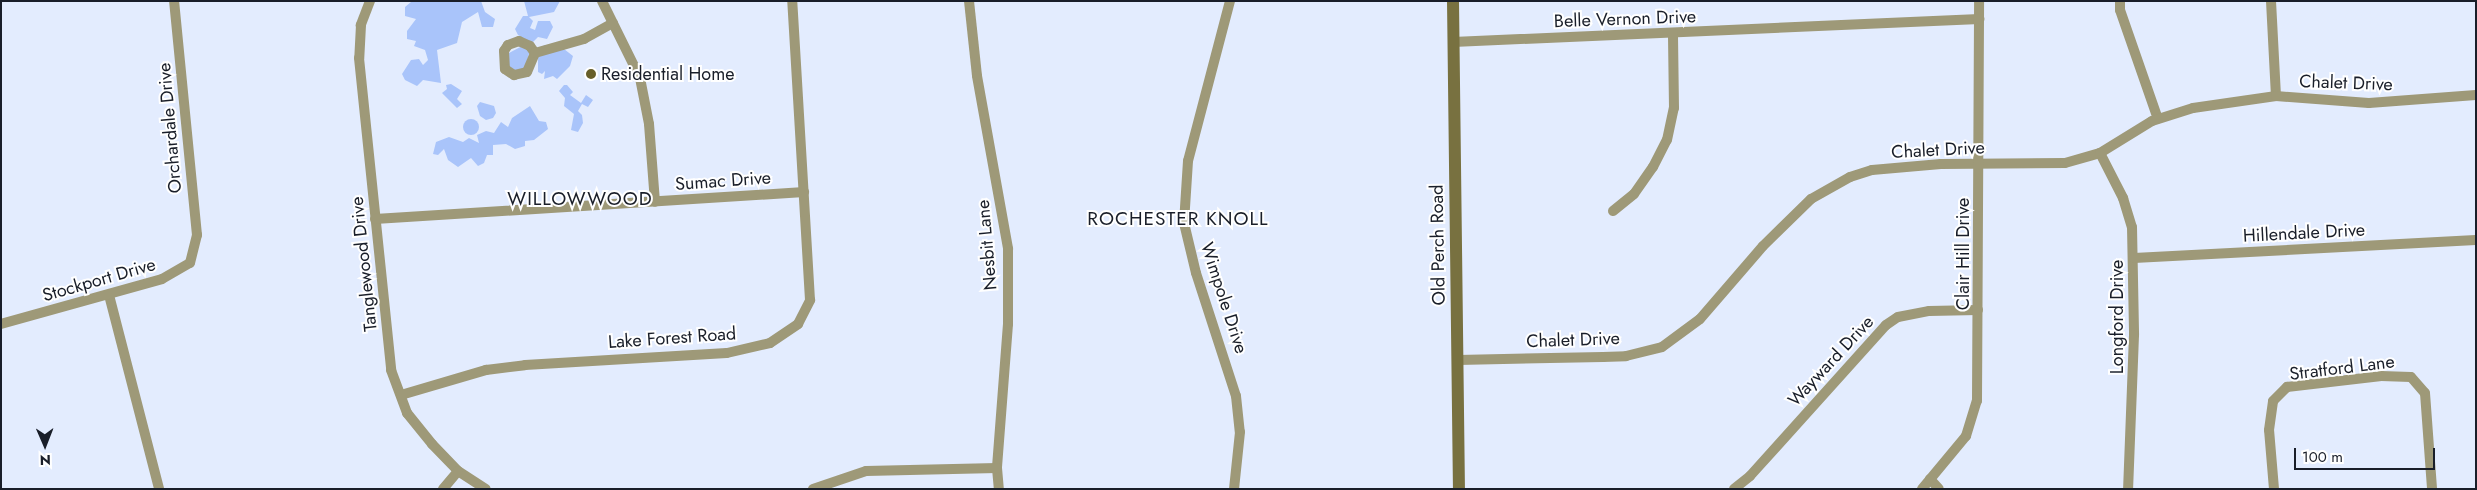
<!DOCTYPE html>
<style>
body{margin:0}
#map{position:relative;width:2477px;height:490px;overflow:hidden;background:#e3ecfe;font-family:Jost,sans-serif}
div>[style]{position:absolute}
.green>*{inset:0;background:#a9c4fa}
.round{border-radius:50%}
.street>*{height:10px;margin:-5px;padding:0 5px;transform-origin:5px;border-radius:5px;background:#9e9978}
.secondary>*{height:12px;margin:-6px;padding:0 6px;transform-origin:6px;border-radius:6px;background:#787140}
.dots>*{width:14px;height:14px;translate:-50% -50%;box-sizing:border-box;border:2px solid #fff;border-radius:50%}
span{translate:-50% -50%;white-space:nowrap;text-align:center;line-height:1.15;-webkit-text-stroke:4px #fff;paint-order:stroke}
.street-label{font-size:18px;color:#191e29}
.poi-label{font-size:18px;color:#191e29}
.left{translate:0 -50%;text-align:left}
.neighbourhood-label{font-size:19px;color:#191e29;letter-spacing:1px}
.frame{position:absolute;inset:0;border:2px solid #191e29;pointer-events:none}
.north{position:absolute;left:20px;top:420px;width:50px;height:50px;-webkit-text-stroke:4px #fff;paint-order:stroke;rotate:179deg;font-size:14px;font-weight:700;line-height:20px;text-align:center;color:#191e29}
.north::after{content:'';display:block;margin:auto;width:18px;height:22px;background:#191e29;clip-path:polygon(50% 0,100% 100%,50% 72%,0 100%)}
.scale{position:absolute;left:2294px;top:448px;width:141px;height:22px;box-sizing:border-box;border:2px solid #191e29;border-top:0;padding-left:6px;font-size:15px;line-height:18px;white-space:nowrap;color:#191e29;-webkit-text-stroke:4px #fff;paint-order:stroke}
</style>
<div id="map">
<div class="green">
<div style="clip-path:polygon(419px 1px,481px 1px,485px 12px,495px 19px,493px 27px,482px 27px,478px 12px,462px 22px,457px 43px,437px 50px,441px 83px,423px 80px,417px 86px,405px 80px,402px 74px,411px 60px,419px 59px,423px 65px,428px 60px,425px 50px,414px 46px,416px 41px,407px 39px,407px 31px,416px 19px,405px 16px,405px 7px,411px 2px)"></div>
<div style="clip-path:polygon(524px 1px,560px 1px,554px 12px,529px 17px,533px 21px,530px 28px,535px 30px,538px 21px,550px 21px,553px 27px,547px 39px,538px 37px,532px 43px,518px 35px,515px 29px,523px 16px,528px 16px)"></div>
<div style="clip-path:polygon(524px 45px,530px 50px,525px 69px,518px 73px,506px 64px,509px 53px)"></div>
<div style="clip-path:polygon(544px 45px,564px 49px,573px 56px,570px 66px,557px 79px,553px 76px,544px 79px,545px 71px,542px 74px,538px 72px,538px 57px)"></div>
<div style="clip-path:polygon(451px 84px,462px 91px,457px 99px,462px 104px,457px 108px,442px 93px,447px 89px,446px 85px)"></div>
<div style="clip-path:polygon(564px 85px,567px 85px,573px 92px,570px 95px,581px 103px,586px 95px,593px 100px,588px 107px,582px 104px,578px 111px,582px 115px,583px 123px,578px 132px,571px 130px,574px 114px,564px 106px,565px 98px,559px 91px)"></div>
<div style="clip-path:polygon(480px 102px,494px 106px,496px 113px,493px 118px,486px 120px,480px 116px,477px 106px)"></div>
<div style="clip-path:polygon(530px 106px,539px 121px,546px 122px,548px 129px,534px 140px,525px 141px,525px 146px,515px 149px,506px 144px,493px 145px,493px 155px,487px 155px,484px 163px,478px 166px,471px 158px,458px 167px,448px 160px,444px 149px,438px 155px,433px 154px,436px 142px,449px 137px,463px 142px,469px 138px,479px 143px,477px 135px,486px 131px,494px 133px,501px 122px,508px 127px,512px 118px)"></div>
<div class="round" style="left:463px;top:119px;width:16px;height:16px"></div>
</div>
<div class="street">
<div style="left:370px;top:1px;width:26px;rotate:111deg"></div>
<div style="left:361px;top:25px;width:33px;rotate:93deg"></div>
<div style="left:359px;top:58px;width:314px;rotate:84.1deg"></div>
<div style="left:391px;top:370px;width:46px;rotate:69.6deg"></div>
<div style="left:407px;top:413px;width:40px;rotate:51deg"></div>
<div style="left:432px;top:444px;width:37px;rotate:46deg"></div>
<div style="left:458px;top:471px;width:33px;rotate:33deg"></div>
<div style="left:602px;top:1px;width:86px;rotate:63.7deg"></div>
<div style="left:640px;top:78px;width:47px;rotate:78.9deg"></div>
<div style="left:649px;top:124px;width:78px;rotate:85.6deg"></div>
<div style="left:969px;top:1px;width:75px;rotate:83.9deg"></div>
<div style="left:977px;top:76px;width:176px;rotate:79.8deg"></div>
<div style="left:1008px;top:249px;width:75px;rotate:90deg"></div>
<div style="left:1008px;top:324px;width:144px;rotate:94.4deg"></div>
<div style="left:997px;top:468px;width:21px;rotate:85deg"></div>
<div style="left:1230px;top:1px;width:165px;rotate:104.7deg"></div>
<div style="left:1188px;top:161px;width:62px;rotate:93.7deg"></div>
<div style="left:1184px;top:223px;width:51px;rotate:76.5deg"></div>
<div style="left:1196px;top:273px;width:129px;rotate:72deg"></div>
<div style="left:1236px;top:396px;width:36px;rotate:84deg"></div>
<div style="left:1240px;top:432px;width:57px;rotate:96deg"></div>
<div style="left:2120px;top:1px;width:9px;rotate:90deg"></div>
<div style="left:2120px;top:10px;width:115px;rotate:70.8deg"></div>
<div style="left:2271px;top:1px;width:95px;rotate:87deg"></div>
<div style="left:1453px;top:42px;width:527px;rotate:-2.5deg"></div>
<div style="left:535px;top:53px;width:9px;rotate:-126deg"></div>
<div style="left:530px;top:46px;width:12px;rotate:-156deg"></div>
<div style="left:519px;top:41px;width:12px;rotate:160deg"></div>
<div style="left:508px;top:45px;width:7px;rotate:124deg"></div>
<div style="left:504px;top:51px;width:18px;rotate:87deg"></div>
<div style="left:505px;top:69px;width:11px;rotate:34deg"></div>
<div style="left:514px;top:75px;width:13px;rotate:-13deg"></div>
<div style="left:527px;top:72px;width:21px;rotate:-67deg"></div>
<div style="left:535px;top:53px;width:51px;rotate:-15.9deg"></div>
<div style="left:584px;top:39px;width:33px;rotate:-29deg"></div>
<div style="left:2100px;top:153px;width:51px;rotate:62.9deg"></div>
<div style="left:2123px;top:198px;width:30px;rotate:73deg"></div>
<div style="left:2132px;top:227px;width:108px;rotate:88.9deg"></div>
<div style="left:2134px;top:335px;width:154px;rotate:92.2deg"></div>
<div style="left:1613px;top:211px;width:27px;rotate:-39deg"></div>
<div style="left:1634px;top:194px;width:33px;rotate:-55deg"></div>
<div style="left:1653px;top:167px;width:30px;rotate:-63deg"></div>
<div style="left:1667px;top:140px;width:33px;rotate:-78deg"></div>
<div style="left:1674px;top:108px;width:74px;rotate:-90.8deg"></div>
<div style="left:375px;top:219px;width:430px;rotate:-3.6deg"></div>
<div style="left:2134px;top:258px;width:342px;rotate:-3deg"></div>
<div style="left:109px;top:295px;width:200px;rotate:75.5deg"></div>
<div style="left:1px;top:324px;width:167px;rotate:-15.6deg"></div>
<div style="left:162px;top:279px;width:32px;rotate:-30deg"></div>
<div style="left:190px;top:263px;width:29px;rotate:-76deg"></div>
<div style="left:197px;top:235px;width:235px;rotate:-95.6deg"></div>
<div style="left:1458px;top:360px;width:145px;rotate:-1.2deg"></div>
<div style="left:1603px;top:357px;width:23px;rotate:-2deg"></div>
<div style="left:1626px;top:356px;width:37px;rotate:-14deg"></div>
<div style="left:1662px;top:347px;width:47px;rotate:-36.4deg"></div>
<div style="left:1700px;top:319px;width:96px;rotate:-49.2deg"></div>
<div style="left:1763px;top:246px;width:67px;rotate:-44.4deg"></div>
<div style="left:1811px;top:199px;width:45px;rotate:-29.4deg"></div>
<div style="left:1850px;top:177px;width:23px;rotate:-18deg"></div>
<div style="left:1872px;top:170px;width:69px;rotate:-5deg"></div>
<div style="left:1941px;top:164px;width:124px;rotate:-0.5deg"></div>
<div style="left:2065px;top:163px;width:36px;rotate:-16deg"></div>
<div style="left:2100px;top:153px;width:61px;rotate:-31.6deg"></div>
<div style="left:2152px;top:121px;width:43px;rotate:-17.6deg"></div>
<div style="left:2193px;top:108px;width:84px;rotate:-8.2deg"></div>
<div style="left:2276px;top:96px;width:93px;rotate:4.3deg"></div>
<div style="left:2369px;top:103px;width:107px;rotate:-4.3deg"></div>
<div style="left:401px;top:395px;width:89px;rotate:-16.4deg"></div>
<div style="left:486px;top:370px;width:39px;rotate:-7deg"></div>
<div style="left:525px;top:365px;width:202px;rotate:-3.4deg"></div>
<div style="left:727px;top:353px;width:44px;rotate:-13.1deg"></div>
<div style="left:770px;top:343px;width:34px;rotate:-34deg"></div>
<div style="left:798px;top:324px;width:27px;rotate:-63deg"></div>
<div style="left:810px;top:300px;width:300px;rotate:-93.4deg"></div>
<div style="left:1930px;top:479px;width:13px;rotate:48deg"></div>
<div style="left:443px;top:489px;width:23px;rotate:-50deg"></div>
<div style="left:813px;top:489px;width:56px;rotate:-18.8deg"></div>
<div style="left:866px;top:471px;width:131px;rotate:-1.3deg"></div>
<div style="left:1734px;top:489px;width:21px;rotate:-39deg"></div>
<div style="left:1750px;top:476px;width:203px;rotate:-48deg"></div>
<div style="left:1886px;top:325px;width:14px;rotate:-34deg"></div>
<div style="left:1898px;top:317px;width:32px;rotate:-11deg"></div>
<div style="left:1929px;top:311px;width:49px;rotate:-1.2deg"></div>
<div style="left:1922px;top:489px;width:69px;rotate:-50.3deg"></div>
<div style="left:1966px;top:436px;width:37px;rotate:-73deg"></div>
<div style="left:1977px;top:401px;width:400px;rotate:-89.7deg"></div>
<div style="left:2274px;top:489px;width:59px;rotate:-94.8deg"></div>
<div style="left:2269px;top:430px;width:29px;rotate:-82deg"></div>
<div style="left:2273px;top:401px;width:20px;rotate:-45deg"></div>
<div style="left:2287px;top:387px;width:95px;rotate:-6.7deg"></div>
<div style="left:2381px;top:376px;width:30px;rotate:2deg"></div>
<div style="left:2411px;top:377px;width:21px;rotate:49deg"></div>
<div style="left:2425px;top:393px;width:96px;rotate:85.8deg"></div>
</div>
<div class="secondary">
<div style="left:1453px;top:1px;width:488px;rotate:89.3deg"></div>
</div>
<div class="dots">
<div style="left:591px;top:74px;background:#665e2a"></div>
</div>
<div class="street-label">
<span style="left:1625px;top:19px;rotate:-2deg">Belle Vernon Drive</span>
<span style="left:2346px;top:83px;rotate:2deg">Chalet Drive</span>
<span style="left:170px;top:128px;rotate:-95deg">Orchardale Drive</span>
<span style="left:1938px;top:150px;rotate:-3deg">Chalet Drive</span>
<span style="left:723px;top:181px;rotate:-4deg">Sumac Drive</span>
<span style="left:2304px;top:233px;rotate:-3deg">Hillendale Drive</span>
<span style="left:987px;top:245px;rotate:-95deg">Nesbit Lane</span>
<span style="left:1438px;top:245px;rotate:-91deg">Old Perch Road</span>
<span style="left:1963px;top:254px;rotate:-90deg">Clair Hill Drive</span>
<span style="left:364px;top:264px;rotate:-96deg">Tanglewood Drive</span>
<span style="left:99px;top:280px;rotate:-16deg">Stockport Drive</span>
<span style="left:1224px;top:298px;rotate:72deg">Wimpole Drive</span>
<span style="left:2117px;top:317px;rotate:-90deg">Longford Drive</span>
<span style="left:672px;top:338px;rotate:-4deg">Lake Forest Road</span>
<span style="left:1573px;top:340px;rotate:-2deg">Chalet Drive</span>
<span style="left:1831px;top:361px;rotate:-47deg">Wayward Drive</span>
<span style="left:2342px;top:368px;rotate:-7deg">Stratford Lane</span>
</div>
<div class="poi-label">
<span class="left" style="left:601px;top:74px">Residential Home</span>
</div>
<div class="neighbourhood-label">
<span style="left:580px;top:199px">WILLOWWOOD</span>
<span style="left:1178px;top:219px">ROCHESTER KNOLL</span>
</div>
<div class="frame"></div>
<div class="north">N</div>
<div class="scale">100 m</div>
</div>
